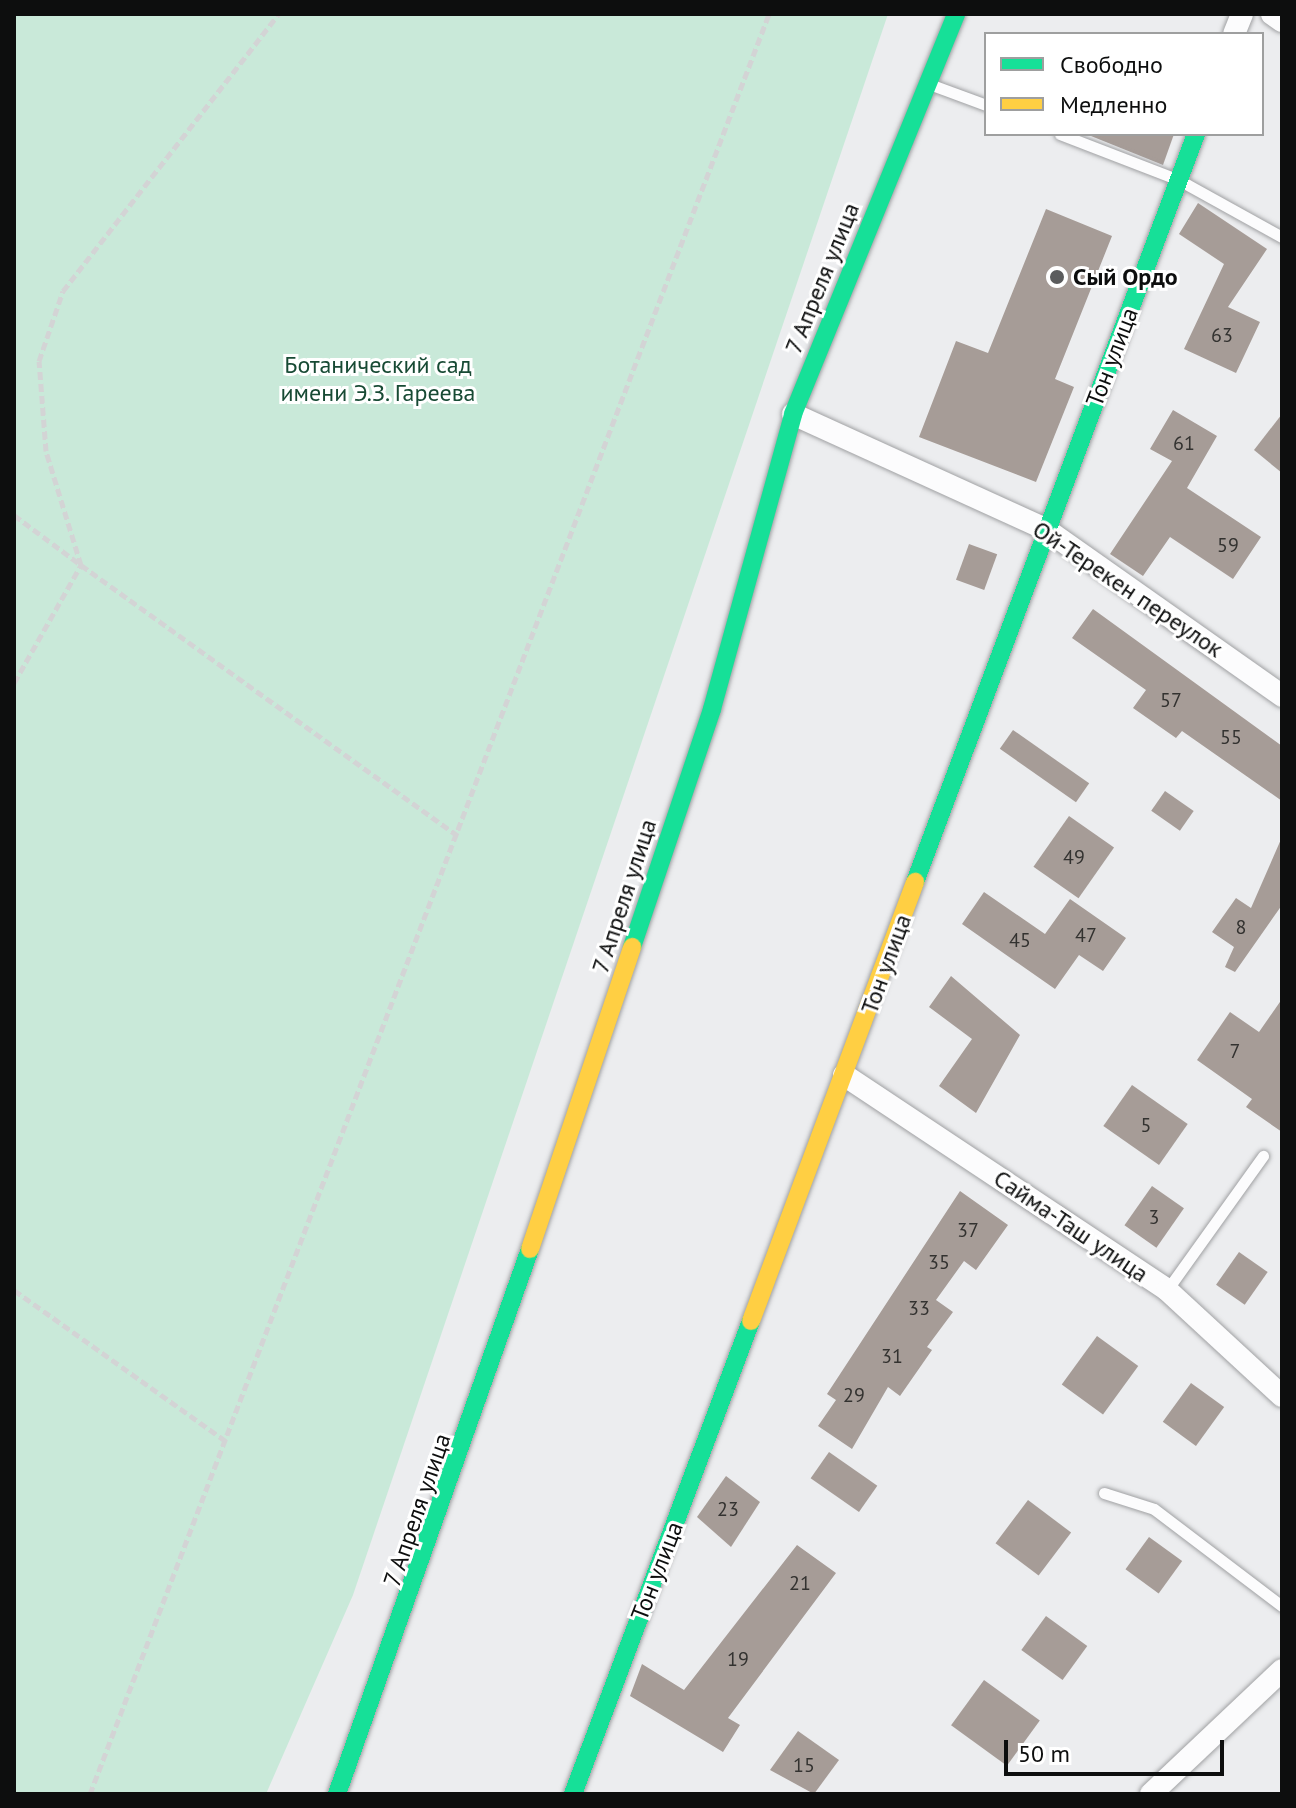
<!DOCTYPE html>
<meta charset="utf-8">
<style>
body{margin:0}
#map{position:relative;width:1296px;height:1808px;overflow:hidden;background:#ecedef;font-family:"PT Sans",sans-serif}
div>[style]{position:absolute}
.green>*{inset:0;background:#c9e9d9}
.building>*{inset:0;background:#a69c97;transform-origin:0 0}
.path>*{height:5px;margin-top:-2.5px;transform-origin:0;background:repeating-linear-gradient(90deg,#d3d4d5 0 8px,transparent 0 12px)}
.roads{filter:drop-shadow(0 0 2px #a0a1a3) drop-shadow(0 0 2px #a0a1a3)}
.lane>*{height:11px;margin:-5.5px;padding:0 5.5px;transform-origin:5.5px;border-radius:5.5px;background:#fcfcfd}
.street>*{height:22px;margin:-11px;padding:0 11px;transform-origin:11px;border-radius:11px;background:#fcfcfd}
.fast>*{height:18px;margin:-9px;padding:0 9px;transform-origin:9px;border-radius:9px;background:#16e098}
.slow>*{height:18px;margin:-9px;padding:0 9px;transform-origin:9px;border-radius:9px;background:#ffcf43}
.dots>*{width:22px;height:22px;translate:-50% -50%;box-sizing:border-box;border:4px solid #fff;border-radius:50%}
span{translate:-50% -50%;white-space:nowrap;text-align:center;line-height:1.15;-webkit-text-stroke:6px #fff;paint-order:stroke}
.number-label{font-size:20px;color:#333230}
.number-label span{-webkit-text-stroke-width:0}
.poi-label{font-size:24px;color:#0d0e0e;font-weight:700}
.left{translate:0 -50%;text-align:left}
.street-label{font-size:24px;color:#0d0e0e}
.park-label{font-size:24px;color:#174a34}
.frame{position:absolute;inset:0;border:16px solid #0d0e0e;pointer-events:none}
.legend{position:absolute;left:984px;top:32px;width:280px;height:104px;box-sizing:border-box;background:#fff;border:2px solid #9e9f9f;margin:0;padding:10px 14px;list-style:none;font-size:24px;color:#0d0e0e}
.legend li{display:flex;align-items:center;gap:16px;height:40px}
.legend b{width:40px;border:2px solid #9e9f9f}
.scale{position:absolute;left:1004px;top:1740px;width:220px;height:36px;box-sizing:border-box;border:4px solid #0d0e0e;border-top:0;padding-left:10px;font-size:24px;line-height:28px;white-space:nowrap;color:#0d0e0e;-webkit-text-stroke:6px #fff;paint-order:stroke}
</style>
<div id="map">
<div class="green">
<div style="clip-path:polygon(14px 14px,888px 14px,353px 1595px,266px 1794px,14px 1794px)"></div>
</div>
<div class="building">
<div style="clip-path:polygon(1086px 134px,1174px 134px,1163px 165px)"></div>
<div style="clip-path:polygon(1198px 203px,1267px 249px,1228px 307px,1260px 322px,1236px 373px,1184px 349px,1224px 264px,1179px 234px)"></div>
<div style="clip-path:polygon(1046px 209px,1112px 236px,1055px 379px,1074px 387px,1036px 482px,919px 437px,956px 341px,988px 353px)"></div>
<div style="clip-path:polygon(1173px 410px,1217px 436px,1187px 488px,1261px 537px,1233px 579px,1170px 537px,1143px 576px,1110px 554px,1172px 461px,1150px 449px)"></div>
<div style="clip-path:polygon(1282px 414px,1282px 473px,1254px 450px)"></div>
<div style="left:969px;top:544px;width:30px;height:38px;rotate:20deg"></div>
<div style="clip-path:polygon(1093px 609px,1282px 746px,1282px 801px,1182px 731px,1176px 738px,1133px 708px,1146px 690px,1072px 638px)"></div>
<div style="left:1013px;top:730px;width:93px;height:23px;rotate:35deg"></div>
<div style="left:1165px;top:791px;width:35px;height:24px;rotate:35deg"></div>
<div style="left:1069px;top:816px;width:55px;height:62px;rotate:35deg"></div>
<div style="clip-path:polygon(1282px 837px,1282px 905px,1235px 972px,1225px 967px,1234px 947px,1212px 932px,1236px 898px,1251px 908px)"></div>
<div style="clip-path:polygon(984px 892px,1045px 934px,1070px 899px,1126px 938px,1103px 971px,1079px 955px,1055px 989px,962px 924px)"></div>
<div style="clip-path:polygon(951px 976px,1020px 1035px,976px 1113px,939px 1086px,972px 1039px,929px 1007px)"></div>
<div style="clip-path:polygon(1282px 999px,1282px 1132px,1246px 1107px,1252px 1099px,1197px 1060px,1230px 1012px,1259px 1032px)"></div>
<div style="left:1132px;top:1085px;width:68px;height:50px;rotate:35deg"></div>
<div style="left:1152px;top:1186px;width:39px;height:48px;rotate:35deg"></div>
<div style="clip-path:polygon(960px 1191px,1008px 1225px,976px 1270px,964px 1261px,936px 1300px,953px 1312px,927px 1347px,932px 1350px,900px 1396px,888px 1387px,852px 1449px,818px 1426px,836px 1400px,827px 1394px)"></div>
<div style="left:1239px;top:1252px;width:35px;height:40px;rotate:35deg"></div>
<div style="left:1097px;top:1336px;width:51px;height:60px;rotate:36deg"></div>
<div style="left:1191px;top:1383px;width:41px;height:48px;rotate:36deg"></div>
<div style="left:829px;top:1452px;width:59px;height:32px;rotate:35deg"></div>
<div style="clip-path:polygon(726px 1476px,760px 1502px,731px 1547px,697px 1517px)"></div>
<div style="left:1028px;top:1500px;width:54px;height:54px;rotate:37deg"></div>
<div style="left:1149px;top:1537px;width:41px;height:40px;rotate:36deg"></div>
<div style="clip-path:polygon(797px 1545px,836px 1573px,728px 1718px,740px 1725px,723px 1752px,630px 1696px,642px 1664px,684px 1690px)"></div>
<div style="left:1046px;top:1616px;width:51px;height:42px;rotate:36deg"></div>
<div style="left:984px;top:1680px;width:69px;height:56px;rotate:36deg"></div>
<div style="clip-path:polygon(798px 1731px,839px 1760px,814px 1794px,770px 1770px)"></div>
</div>
<div class="path">
<div style="left:14px;top:515px;width:84px;rotate:36.7deg"></div>
<div style="left:81px;top:565px;width:119px;rotate:-107.1deg"></div>
<div style="left:46px;top:451px;width:90px;rotate:-94.4deg"></div>
<div style="left:39px;top:361px;width:74px;rotate:-71.1deg"></div>
<div style="left:63px;top:291px;width:351px;rotate:-52.1deg"></div>
<div style="left:14px;top:683px;width:136px;rotate:-60.4deg"></div>
<div style="left:81px;top:565px;width:467px;rotate:35.7deg"></div>
<div style="left:14px;top:1290px;width:260px;rotate:35.5deg"></div>
<div style="left:90px;top:1794px;width:1905px;rotate:-69.12deg"></div>
</div>
<div class="roads">
<div class="lane">
<div style="left:932px;top:85px;width:58px;rotate:20.3deg"></div>
<div style="left:1060px;top:134px;width:128px;rotate:21.1deg"></div>
<div style="left:1179px;top:180px;width:118px;rotate:29deg"></div>
<div style="left:1167px;top:1290px;width:165px;rotate:-54.4deg"></div>
<div style="left:1104px;top:1493px;width:52px;rotate:17.7deg"></div>
<div style="left:1154px;top:1509px;width:161px;rotate:37.2deg"></div>
</div>
<div class="street">
<div style="left:1272px;top:14px;width:12px;rotate:35deg"></div>
<div style="left:1234px;top:34px;width:22px;rotate:-68deg"></div>
<div style="left:793px;top:414px;width:279px;rotate:24.5deg"></div>
<div style="left:1047px;top:530px;width:288px;rotate:35.2deg"></div>
<div style="left:844px;top:1075px;width:388px;rotate:33.6deg"></div>
<div style="left:1167px;top:1290px;width:156px;rotate:42.7deg"></div>
<div style="left:1151px;top:1794px;width:180px;rotate:-43.4deg"></div>
</div>
<div class="fast">
<div style="left:915px;top:882px;width:799px;rotate:-69.41deg"></div>
<div style="left:632px;top:947px;width:251px;rotate:-71.4deg"></div>
<div style="left:712px;top:709px;width:306px;rotate:-74.6deg"></div>
<div style="left:793px;top:414px;width:432px;rotate:-67.8deg"></div>
<div style="left:337px;top:1794px;width:578px;rotate:-70.5deg"></div>
<div style="left:573px;top:1794px;width:505px;rotate:-69.38deg"></div>
</div>
<div class="slow">
<div style="left:530px;top:1249px;width:319px;rotate:-71.3deg"></div>
<div style="left:751px;top:1321px;width:469px;rotate:-69.5deg"></div>
</div>
</div>
<div class="dots">
<div style="left:1057px;top:277px;background:#5b5c5d"></div>
</div>
<div class="number-label">
<span style="left:1222px;top:335px">63</span>
<span style="left:1184px;top:443px">61</span>
<span style="left:1228px;top:545px">59</span>
<span style="left:1171px;top:700px">57</span>
<span style="left:1231px;top:737px">55</span>
<span style="left:1074px;top:857px">49</span>
<span style="left:1241px;top:927px">8</span>
<span style="left:1086px;top:935px">47</span>
<span style="left:1020px;top:940px">45</span>
<span style="left:1235px;top:1051px">7</span>
<span style="left:1146px;top:1125px">5</span>
<span style="left:1154px;top:1217px">3</span>
<span style="left:968px;top:1230px">37</span>
<span style="left:939px;top:1262px">35</span>
<span style="left:919px;top:1308px">33</span>
<span style="left:892px;top:1356px">31</span>
<span style="left:854px;top:1395px">29</span>
<span style="left:728px;top:1509px">23</span>
<span style="left:800px;top:1583px">21</span>
<span style="left:738px;top:1659px">19</span>
<span style="left:804px;top:1765px">15</span>
</div>
<div class="poi-label">
<span class="left" style="left:1073px;top:277px">Сый Ордо</span>
</div>
<div class="street-label">
<span style="left:822px;top:278px;rotate:-68deg">7 Апреля улица</span>
<span style="left:1112px;top:357px;rotate:-69deg">Тон улица</span>
<span style="left:1128px;top:589px;rotate:34deg">Ой-Терекен переулок</span>
<span style="left:624px;top:896px;rotate:-72deg">7 Апреля улица</span>
<span style="left:886px;top:964px;rotate:-70deg">Тон улица</span>
<span style="left:1071px;top:1226px;rotate:34deg">Сайма-Таш улица</span>
<span style="left:417px;top:1510px;rotate:-71deg">7 Апреля улица</span>
<span style="left:657px;top:1571px;rotate:-69deg">Тон улица</span>
</div>
<div class="park-label">
<span style="left:378px;top:379px">Ботанический сад<br>имени Э.З. Гареева</span>
</div>
<div class="frame"></div>
<ul class="legend">
<li><b style="height:10px;background:#16e098"></b>Свободно</li>
<li><b style="height:10px;background:#ffcf43"></b>Медленно</li>
</ul>
<div class="scale">50 m</div>
</div>
